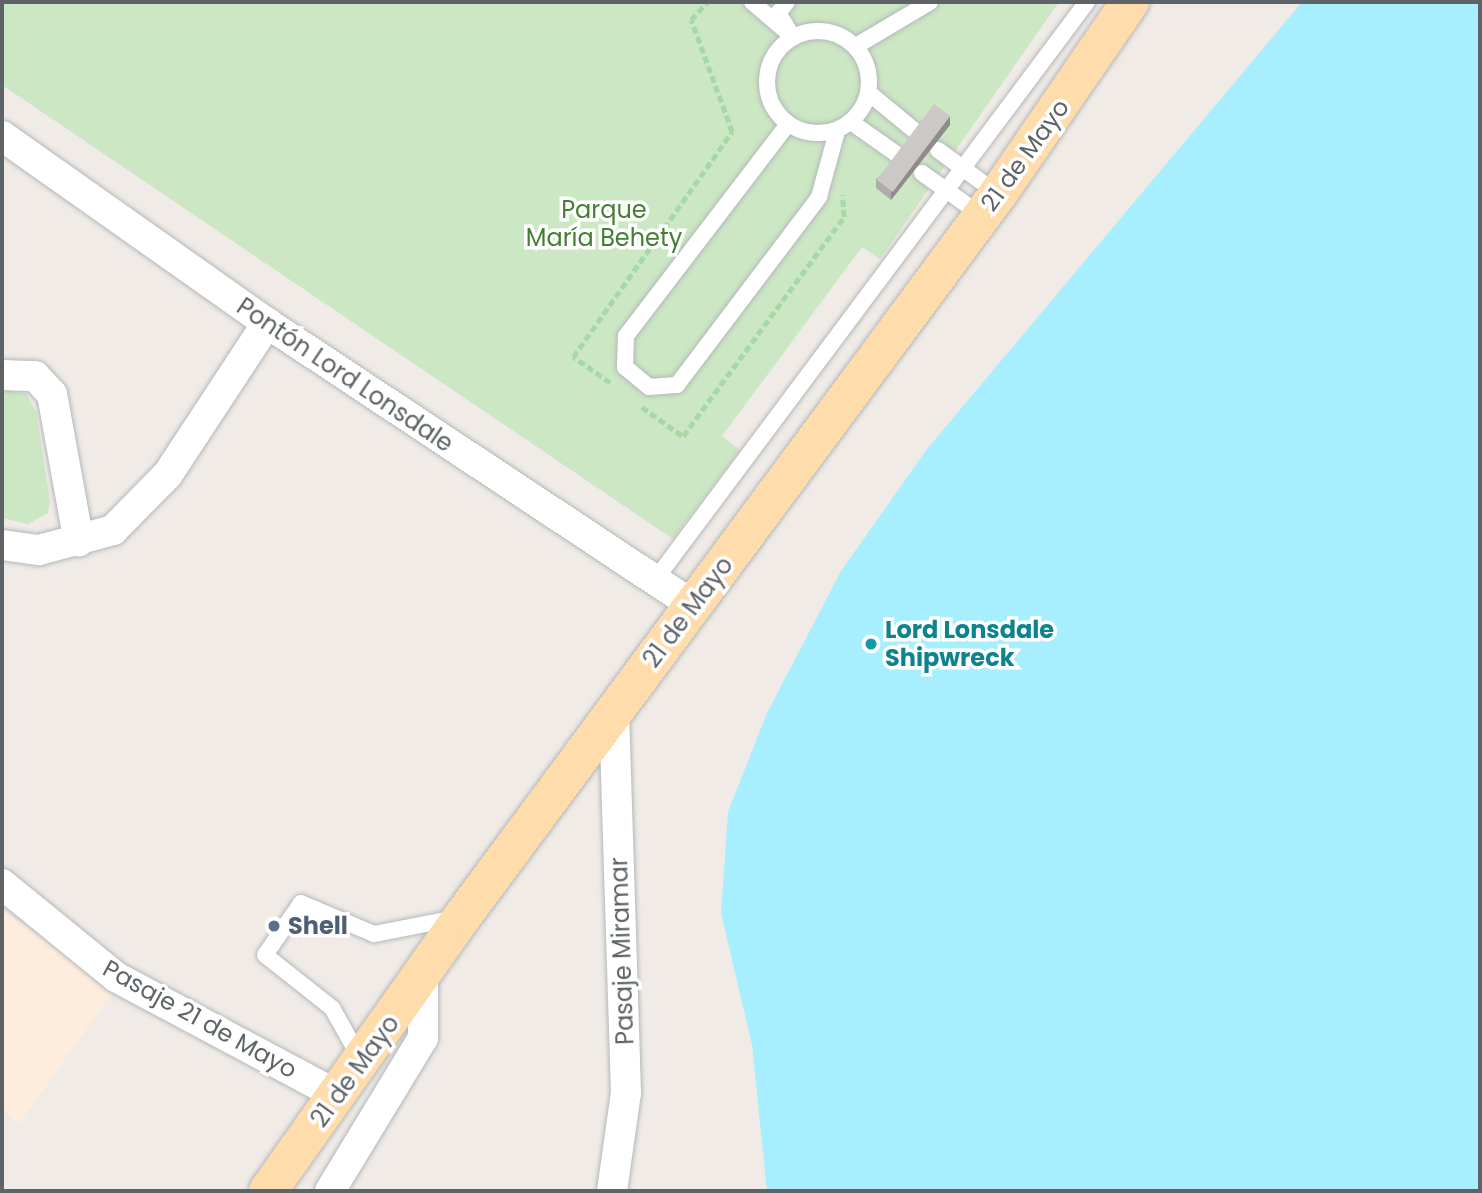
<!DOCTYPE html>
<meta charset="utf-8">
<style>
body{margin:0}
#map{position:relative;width:1482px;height:1193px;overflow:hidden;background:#f0ebe6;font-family:Poppins,sans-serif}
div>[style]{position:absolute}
.commercial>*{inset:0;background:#feeddd}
.green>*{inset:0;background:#cce7c3}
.water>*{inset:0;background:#a7efff}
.path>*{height:4.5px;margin-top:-2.25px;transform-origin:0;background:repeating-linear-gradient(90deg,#a6d9a6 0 7px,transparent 0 10.5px)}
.roads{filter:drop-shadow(0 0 2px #b3b8ba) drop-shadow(0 0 2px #b3b8ba)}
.lane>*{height:16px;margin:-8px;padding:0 8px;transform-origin:8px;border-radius:8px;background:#fff}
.lane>.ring{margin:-8px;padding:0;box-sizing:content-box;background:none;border:16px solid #fff;border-radius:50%}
.street>*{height:30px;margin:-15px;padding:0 15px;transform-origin:15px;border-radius:15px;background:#fff}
.primary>*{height:38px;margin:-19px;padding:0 19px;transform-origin:19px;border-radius:19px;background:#ffdcac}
.wall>*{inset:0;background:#afaca9}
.shaded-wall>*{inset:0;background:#8f8c8a}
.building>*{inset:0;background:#ccc8c5;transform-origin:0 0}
.dots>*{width:19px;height:19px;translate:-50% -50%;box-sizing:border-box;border:4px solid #fff;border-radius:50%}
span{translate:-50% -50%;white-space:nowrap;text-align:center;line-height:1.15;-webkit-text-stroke:7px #fff;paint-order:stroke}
.street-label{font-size:24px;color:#5d6366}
.park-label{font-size:24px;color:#437f33}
.culture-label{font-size:24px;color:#0d838f;font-weight:700}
.left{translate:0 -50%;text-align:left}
.service-label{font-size:24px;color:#4e5e75;font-weight:700}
.frame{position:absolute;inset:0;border:4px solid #5d6366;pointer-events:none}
</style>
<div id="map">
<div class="commercial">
<div style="clip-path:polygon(2px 910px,115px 989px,19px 1124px,2px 1110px)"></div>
</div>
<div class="green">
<div style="clip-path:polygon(2px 2px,1059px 2px,880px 259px,862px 247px,722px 436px,740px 450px,673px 539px,2px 85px)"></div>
<div style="clip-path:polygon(2px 389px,26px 394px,36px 412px,50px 501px,48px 513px,28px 524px,2px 518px)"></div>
</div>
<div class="water">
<div style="clip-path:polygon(1302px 2px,1480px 2px,1480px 1191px,767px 1191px,752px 1045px,721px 913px,728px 812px,767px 713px,841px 571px,927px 449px)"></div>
</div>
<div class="path">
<div style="left:610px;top:383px;width:45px;rotate:-144.9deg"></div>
<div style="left:573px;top:357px;width:276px;rotate:-54.8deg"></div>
<div style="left:732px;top:132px;width:119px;rotate:-110.1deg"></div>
<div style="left:691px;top:20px;width:24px;rotate:-48deg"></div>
<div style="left:642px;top:407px;width:50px;rotate:35.3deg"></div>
<div style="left:683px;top:436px;width:272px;rotate:-53.7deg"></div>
<div style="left:844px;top:217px;width:22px;rotate:-95deg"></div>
</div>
<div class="roads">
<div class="lane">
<div style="left:752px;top:2px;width:54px;rotate:40.5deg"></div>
<div style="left:787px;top:2px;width:14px;rotate:129deg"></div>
<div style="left:778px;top:13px;width:19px;rotate:58deg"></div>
<div class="ring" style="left:767px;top:31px;width:86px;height:86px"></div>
<div style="left:856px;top:46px;width:86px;rotate:-30.7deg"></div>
<div style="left:869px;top:93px;width:60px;rotate:39.6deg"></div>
<div style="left:851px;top:122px;width:54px;rotate:35.2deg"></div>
<div style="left:788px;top:124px;width:267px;rotate:127.4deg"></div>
<div style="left:626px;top:336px;width:31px;rotate:92deg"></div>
<div style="left:625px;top:367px;width:31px;rotate:40deg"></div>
<div style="left:649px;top:387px;width:28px;rotate:-4deg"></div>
<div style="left:677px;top:385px;width:236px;rotate:-52.9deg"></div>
<div style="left:819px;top:197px;width:68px;rotate:-74.7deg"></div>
<div style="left:938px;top:150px;width:74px;rotate:36.3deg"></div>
<div style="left:922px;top:173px;width:72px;rotate:35.4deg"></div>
<div style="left:655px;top:580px;width:722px;rotate:-53.23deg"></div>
<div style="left:360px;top:1058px;width:57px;rotate:-119.2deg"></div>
<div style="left:332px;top:1008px;width:85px;rotate:-141.7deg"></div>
<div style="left:265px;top:955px;width:63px;rotate:-55.3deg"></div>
<div style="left:301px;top:903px;width:79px;rotate:23deg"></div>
<div style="left:374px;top:934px;width:84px;rotate:-11deg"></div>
</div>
<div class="street">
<div style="left:2px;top:136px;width:324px;rotate:35.2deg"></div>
<div style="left:267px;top:323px;width:512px;rotate:33.53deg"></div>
<div style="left:2px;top:375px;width:33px;rotate:2deg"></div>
<div style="left:35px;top:376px;width:25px;rotate:47deg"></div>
<div style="left:52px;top:394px;width:150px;rotate:79.7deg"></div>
<div style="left:2px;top:545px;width:37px;rotate:8deg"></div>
<div style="left:39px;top:550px;width:77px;rotate:-15.1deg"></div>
<div style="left:113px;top:530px;width:78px;rotate:-45.5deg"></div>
<div style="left:168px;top:474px;width:181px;rotate:-56.7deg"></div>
<div style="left:2px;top:884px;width:147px;rotate:39.2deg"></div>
<div style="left:116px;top:977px;width:251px;rotate:28.1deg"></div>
<div style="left:330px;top:1191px;width:179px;rotate:-58.7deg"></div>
<div style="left:423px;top:1038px;width:62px;rotate:-90deg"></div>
<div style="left:612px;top:1191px;width:99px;rotate:-81.9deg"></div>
<div style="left:626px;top:1093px;width:383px;rotate:-91.8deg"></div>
</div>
<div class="primary">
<div style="left:268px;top:1191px;width:336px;rotate:-54.7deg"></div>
<div style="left:462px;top:917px;width:900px;rotate:-53.45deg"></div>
<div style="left:998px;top:194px;width:233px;rotate:-55.5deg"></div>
</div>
</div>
<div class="wall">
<div style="clip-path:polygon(950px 125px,891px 200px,876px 188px,876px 179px)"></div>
</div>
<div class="shaded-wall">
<div style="clip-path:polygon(950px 116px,950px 125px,891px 200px,891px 190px)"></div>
</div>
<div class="building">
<div style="left:934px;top:104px;width:20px;height:95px;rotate:37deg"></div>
</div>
<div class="dots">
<div style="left:871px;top:644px;background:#0f9aa8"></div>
<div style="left:274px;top:926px;background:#5c6f8a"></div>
</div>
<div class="street-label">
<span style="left:1025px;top:155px;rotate:-54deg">21 de Mayo</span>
<span style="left:345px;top:375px;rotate:34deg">Pontón Lord Lonsdale</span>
<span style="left:688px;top:612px;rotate:-53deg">21 de Mayo</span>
<span style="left:622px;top:951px;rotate:-92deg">Pasaje Miramar</span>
<span style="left:200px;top:1019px;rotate:29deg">Pasaje 21 de Mayo</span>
<span style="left:355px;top:1071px;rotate:-54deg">21 de Mayo</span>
</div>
<div class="park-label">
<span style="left:604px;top:224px">Parque<br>María Behety</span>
</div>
<div class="culture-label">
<span class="left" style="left:885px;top:644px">Lord Lonsdale<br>Shipwreck</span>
</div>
<div class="service-label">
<span class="left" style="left:288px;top:926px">Shell</span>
</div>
<div class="frame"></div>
</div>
